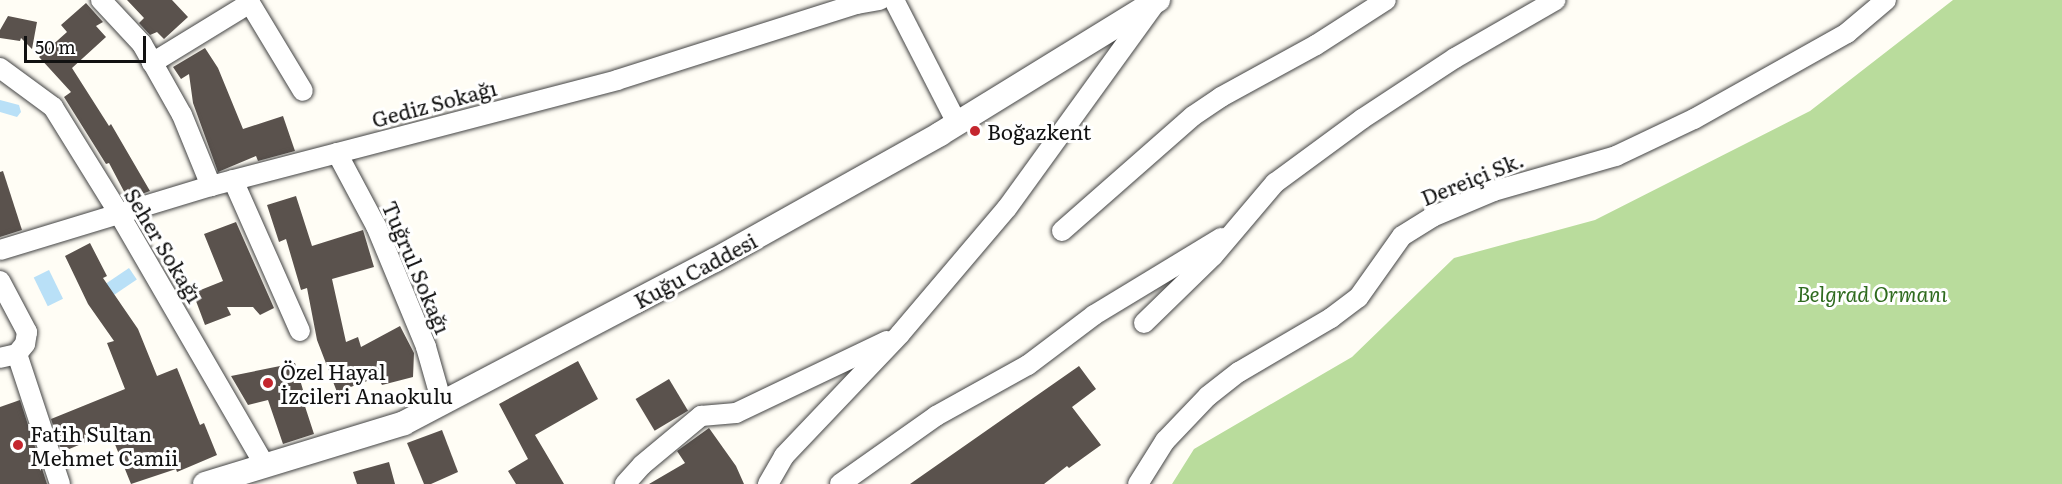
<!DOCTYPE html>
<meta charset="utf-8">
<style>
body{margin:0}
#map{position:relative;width:2062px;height:484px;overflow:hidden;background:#fffdf5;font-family:Literata,serif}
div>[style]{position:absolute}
.forest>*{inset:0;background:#b9dc9c}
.water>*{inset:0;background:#b9e0f7;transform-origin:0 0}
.building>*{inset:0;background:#5a524d;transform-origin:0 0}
.roads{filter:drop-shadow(0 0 2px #444) drop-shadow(0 0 2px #444)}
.minor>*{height:20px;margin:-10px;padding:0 10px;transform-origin:10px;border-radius:10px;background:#fff}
.tertiary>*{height:24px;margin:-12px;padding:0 12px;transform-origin:12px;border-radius:12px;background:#fff}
.dots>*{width:16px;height:16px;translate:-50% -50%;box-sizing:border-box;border:3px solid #fff;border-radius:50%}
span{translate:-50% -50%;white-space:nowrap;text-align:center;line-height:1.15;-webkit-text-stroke:6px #fff;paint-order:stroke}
.street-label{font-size:21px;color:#111}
.poi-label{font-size:21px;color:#111}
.left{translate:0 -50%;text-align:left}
.park-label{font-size:21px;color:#2f6b1f;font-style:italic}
.scale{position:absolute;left:24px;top:36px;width:122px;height:27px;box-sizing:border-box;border:3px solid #111;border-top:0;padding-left:8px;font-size:18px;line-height:21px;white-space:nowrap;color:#111;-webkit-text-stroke:4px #fff;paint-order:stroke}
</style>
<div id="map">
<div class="forest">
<div style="clip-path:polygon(1953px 0,2062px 0,2062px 484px,1172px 484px,1194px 449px,1352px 357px,1454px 258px,1595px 220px,1810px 111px)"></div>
</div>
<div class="water">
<div style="clip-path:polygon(0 100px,19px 105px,21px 112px,17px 117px,0 112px)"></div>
<div style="left:129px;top:268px;width:14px;height:29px;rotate:56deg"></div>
<div style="left:49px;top:270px;width:32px;height:17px;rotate:64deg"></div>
</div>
<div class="building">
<div style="clip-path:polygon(127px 0,172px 0,188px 17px,164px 39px,157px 32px,150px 35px,139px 23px,144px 18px)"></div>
<div style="clip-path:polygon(86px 3px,103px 22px,96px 26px,106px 37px,72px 68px,109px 126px,111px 124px,150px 191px,128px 199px,109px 163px,106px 164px,64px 97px,71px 92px,39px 57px,67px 32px,61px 25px)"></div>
<div style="clip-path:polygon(8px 16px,37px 22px,32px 49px,21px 38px,20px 41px,0 38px,0 30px)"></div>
<div style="clip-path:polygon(205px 48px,218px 68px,243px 129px,283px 116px,295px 151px,258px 161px,256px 156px,218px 172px,193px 103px,189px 74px,181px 79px,173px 67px)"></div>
<div style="clip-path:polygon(3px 171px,22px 230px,0 237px,0 172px)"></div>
<div style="clip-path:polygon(296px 196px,312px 246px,363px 230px,374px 267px,332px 279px,346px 342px,358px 337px,361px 347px,400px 326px,414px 353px,413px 377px,382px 385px,378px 377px,337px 392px,317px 340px,307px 288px,301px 290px,286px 239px,279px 242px,267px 205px)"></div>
<div style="clip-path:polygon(236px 222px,274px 308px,260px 315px,253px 307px,227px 307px,231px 315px,205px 325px,193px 293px,223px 281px,204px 234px)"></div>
<div style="clip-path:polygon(90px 243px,107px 276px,103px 278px,138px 329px,157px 376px,177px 368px,200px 425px,204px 423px,217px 455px,177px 472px,176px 469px,131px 484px,110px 432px,62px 452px,51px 419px,125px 389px,107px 343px,114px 341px,88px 304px,65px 256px)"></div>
<div style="clip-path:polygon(578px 361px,598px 399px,535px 435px,564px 484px,516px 484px,508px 471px,528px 459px,499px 404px)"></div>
<div style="clip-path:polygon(295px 363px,303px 390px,300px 391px,314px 434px,283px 444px,268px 400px,248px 405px,231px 376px)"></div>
<div style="clip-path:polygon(1079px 366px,1096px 389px,1072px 407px,1101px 445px,1069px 468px,1067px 466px,1044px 484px,910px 484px)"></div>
<div style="left:669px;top:379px;width:37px;height:39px;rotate:59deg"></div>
<div style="clip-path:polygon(20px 400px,47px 484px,0 484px,0 407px)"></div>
<div style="clip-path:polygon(709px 428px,736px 466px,744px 484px,649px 484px,685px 463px,677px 451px)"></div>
<div style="clip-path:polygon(442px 430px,458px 472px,431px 484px,424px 484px,407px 443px)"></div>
<div style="clip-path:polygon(389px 462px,395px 484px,357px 484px,353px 472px)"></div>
</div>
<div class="roads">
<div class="minor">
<div style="left:101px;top:0;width:60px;rotate:47deg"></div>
<div style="left:142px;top:44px;width:81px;rotate:60.6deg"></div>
<div style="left:182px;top:115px;width:77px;rotate:67.8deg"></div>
<div style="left:248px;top:0;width:106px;rotate:58.9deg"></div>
<div style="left:894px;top:0;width:138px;rotate:62.9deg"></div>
<div style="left:152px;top:63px;width:115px;rotate:-31.5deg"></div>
<div style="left:0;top:68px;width:66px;rotate:36.3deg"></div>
<div style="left:53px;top:107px;width:123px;rotate:58.2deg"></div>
<div style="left:118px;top:212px;width:293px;rotate:59.9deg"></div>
<div style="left:337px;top:153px;width:83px;rotate:61.9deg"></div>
<div style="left:376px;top:226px;width:131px;rotate:67.5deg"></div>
<div style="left:426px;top:347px;width:58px;rotate:74.1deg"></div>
<div style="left:233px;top:180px;width:165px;rotate:66.1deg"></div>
<div style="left:1062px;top:231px;width:174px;rotate:-41.3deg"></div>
<div style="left:1193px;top:116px;width:34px;rotate:-34deg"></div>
<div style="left:1221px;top:97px;width:108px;rotate:-28.7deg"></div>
<div style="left:1316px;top:45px;width:83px;rotate:-32.7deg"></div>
<div style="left:0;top:250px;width:220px;rotate:-16.9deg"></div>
<div style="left:211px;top:186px;width:420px;rotate:-14.6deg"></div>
<div style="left:617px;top:80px;width:252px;rotate:-17.6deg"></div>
<div style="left:857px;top:4px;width:23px;rotate:-10deg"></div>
<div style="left:0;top:281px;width:58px;rotate:62.1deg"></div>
<div style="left:27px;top:332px;width:12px;rotate:99deg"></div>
<div style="left:25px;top:344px;width:13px;rotate:129deg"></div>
<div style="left:17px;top:354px;width:17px;rotate:167deg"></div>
<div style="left:1144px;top:323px;width:96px;rotate:-44.2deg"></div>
<div style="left:1213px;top:256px;width:96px;rotate:-49.7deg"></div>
<div style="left:1275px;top:183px;width:108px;rotate:-36.3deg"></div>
<div style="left:1362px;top:119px;width:111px;rotate:-33.3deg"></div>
<div style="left:1455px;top:58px;width:116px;rotate:-29.9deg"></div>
<div style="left:17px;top:354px;width:137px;rotate:71.7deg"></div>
<div style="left:625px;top:484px;width:25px;rotate:-48deg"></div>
<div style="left:642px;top:465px;width:77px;rotate:-39.7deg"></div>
<div style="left:701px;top:416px;width:35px;rotate:-5deg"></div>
<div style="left:736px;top:413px;width:167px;rotate:-25.5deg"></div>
<div style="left:768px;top:484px;width:32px;rotate:-60deg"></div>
<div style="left:784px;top:456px;width:168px;rotate:-46.4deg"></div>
<div style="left:900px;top:334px;width:165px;rotate:-49.7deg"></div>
<div style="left:1007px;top:208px;width:249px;rotate:-54.1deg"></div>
<div style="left:840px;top:484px;width:118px;rotate:-35.3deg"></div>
<div style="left:936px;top:416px;width:105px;rotate:-29deg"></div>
<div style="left:1028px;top:365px;width:83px;rotate:-37.1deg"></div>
<div style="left:1094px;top:315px;width:149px;rotate:-31.2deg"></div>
<div style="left:1138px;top:484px;width:51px;rotate:-57.9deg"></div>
<div style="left:1165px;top:441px;width:62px;rotate:-46.3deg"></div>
<div style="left:1208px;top:396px;width:39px;rotate:-38deg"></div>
<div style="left:1239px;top:372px;width:107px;rotate:-30.4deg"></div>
<div style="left:1331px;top:318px;width:34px;rotate:-37deg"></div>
<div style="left:1358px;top:298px;width:76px;rotate:-54.6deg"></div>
<div style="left:1402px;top:236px;width:36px;rotate:-32deg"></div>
<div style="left:1432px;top:217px;width:67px;rotate:-22.8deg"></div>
<div style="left:1494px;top:191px;width:127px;rotate:-16deg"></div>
<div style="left:1616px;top:156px;width:86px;rotate:-25.4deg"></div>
<div style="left:1694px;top:119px;width:176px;rotate:-29.3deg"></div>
<div style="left:1847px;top:33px;width:51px;rotate:-40.2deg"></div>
</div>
<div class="tertiary">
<div style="left:205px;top:484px;width:208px;rotate:-17deg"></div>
<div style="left:404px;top:423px;width:351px;rotate:-27.7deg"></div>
<div style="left:715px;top:260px;width:258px;rotate:-29.2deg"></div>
<div style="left:940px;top:134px;width:256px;rotate:-31.6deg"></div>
</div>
</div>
<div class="dots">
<div style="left:975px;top:131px;background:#c4262e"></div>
<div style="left:268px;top:383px;background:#c4262e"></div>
<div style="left:18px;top:445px;background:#c4262e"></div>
</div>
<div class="street-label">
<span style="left:434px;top:103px;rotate:-15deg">Gediz Sokağı</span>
<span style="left:1472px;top:178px;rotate:-22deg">Dereiçi Sk.</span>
<span style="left:164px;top:245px;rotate:59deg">Seher Sokağı</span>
<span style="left:417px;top:267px;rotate:67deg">Tuğrul Sokağı</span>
<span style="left:695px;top:270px;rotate:-28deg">Kuğu Caddesi</span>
</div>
<div class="poi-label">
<span class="left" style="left:987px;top:131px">Boğazkent</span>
<span class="left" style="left:280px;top:383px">Özel Hayal<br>İzcileri Anaokulu</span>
<span class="left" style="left:30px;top:445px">Fatih Sultan<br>Mehmet Camii</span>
</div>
<div class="park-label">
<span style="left:1872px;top:293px">Belgrad Ormanı</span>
</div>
<div class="scale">50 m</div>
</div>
